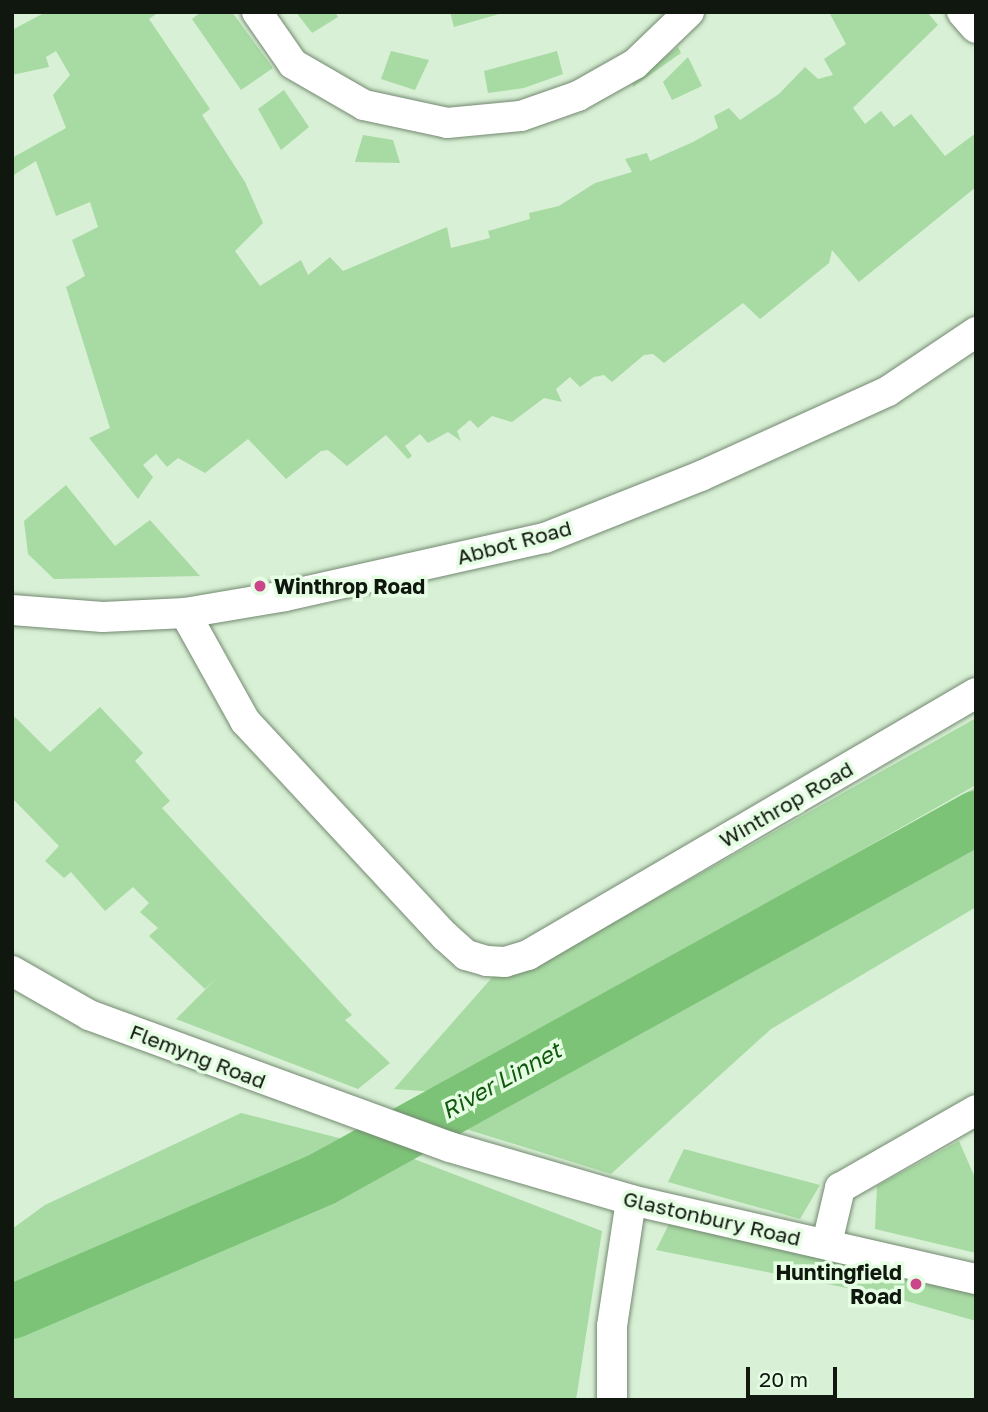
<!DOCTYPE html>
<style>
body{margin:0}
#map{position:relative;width:988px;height:1412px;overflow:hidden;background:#d8f0d5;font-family:"Golos Text",sans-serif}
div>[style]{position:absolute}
.green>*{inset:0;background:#a8daa3}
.river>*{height:54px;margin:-27px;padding:0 27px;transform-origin:27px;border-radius:27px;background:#7dc377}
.roads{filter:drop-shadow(0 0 2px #738971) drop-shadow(0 0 2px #738971)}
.street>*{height:30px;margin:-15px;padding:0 15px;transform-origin:15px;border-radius:15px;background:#fff}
.dots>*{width:19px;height:19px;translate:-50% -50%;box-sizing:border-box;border:4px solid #e5fde2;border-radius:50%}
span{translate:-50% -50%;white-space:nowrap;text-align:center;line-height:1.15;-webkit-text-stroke:7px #e5fde2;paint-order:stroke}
.street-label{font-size:21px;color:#0f170e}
.poi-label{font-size:21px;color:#0f170e;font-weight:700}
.left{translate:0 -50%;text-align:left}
.right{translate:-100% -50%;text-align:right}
.water-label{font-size:23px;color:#10580d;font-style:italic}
.frame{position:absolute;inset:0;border:14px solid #0f170e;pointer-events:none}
.scale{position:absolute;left:746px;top:1367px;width:91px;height:32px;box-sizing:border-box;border:4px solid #0f170e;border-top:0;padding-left:9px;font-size:21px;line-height:24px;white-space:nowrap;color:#0f170e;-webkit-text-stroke:5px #e5fde2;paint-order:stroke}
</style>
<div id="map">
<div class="green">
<div style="clip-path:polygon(46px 12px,159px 12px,149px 19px,210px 109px,202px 115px,245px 182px,263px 223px,235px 251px,260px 286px,301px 260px,308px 275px,330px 257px,343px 271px,447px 227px,451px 248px,490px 238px,488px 231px,530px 219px,529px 213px,559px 206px,595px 183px,632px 172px,625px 159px,647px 153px,650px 161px,693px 142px,718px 128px,714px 116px,729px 108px,740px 120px,779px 94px,805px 67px,818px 79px,833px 75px,824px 59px,846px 44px,829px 12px,927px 12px,938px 25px,853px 108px,865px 124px,881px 111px,894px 127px,911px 114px,945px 156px,976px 133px,976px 187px,859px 282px,832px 250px,829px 263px,760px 319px,743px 303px,664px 363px,653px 354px,644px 355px,612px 382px,604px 375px,594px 377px,580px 387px,570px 377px,556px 389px,562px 402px,544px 398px,512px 422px,492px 416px,478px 428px,470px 420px,457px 431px,461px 441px,448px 432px,428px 443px,420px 434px,405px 446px,412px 456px,408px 459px,386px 435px,347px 466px,328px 450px,321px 451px,286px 479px,248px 439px,205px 473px,178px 458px,167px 467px,156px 454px,143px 465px,153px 477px,138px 499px,89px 438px,110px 428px,66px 287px,85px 276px,72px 240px,98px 227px,90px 202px,56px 216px,36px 161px,12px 176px,12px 158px,66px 128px,53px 95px,70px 75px,56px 51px,46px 57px,49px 67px,12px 75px,12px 30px)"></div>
<div style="clip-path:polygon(201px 12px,232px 12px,273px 68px,241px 90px,192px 19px)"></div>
<div style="clip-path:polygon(296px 12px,335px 12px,338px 17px,312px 33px)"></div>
<div style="clip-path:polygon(450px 12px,506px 12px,454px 27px)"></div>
<div style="clip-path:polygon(678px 47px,681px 53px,633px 87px,632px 83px)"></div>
<div style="clip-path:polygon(391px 51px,429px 60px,415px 90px,381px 79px)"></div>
<div style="clip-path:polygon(557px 51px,563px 74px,524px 88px,488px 93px,484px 71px)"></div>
<div style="clip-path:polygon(688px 57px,702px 86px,672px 100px,663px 82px)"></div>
<div style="clip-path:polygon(284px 90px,309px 127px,281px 150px,258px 109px)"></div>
<div style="clip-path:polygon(363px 135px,393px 140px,400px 163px,355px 162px)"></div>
<div style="clip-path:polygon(66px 485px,115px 546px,150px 520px,200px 576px,54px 579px,28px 554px,24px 521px)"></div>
<div style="clip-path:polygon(100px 707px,143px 753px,135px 761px,170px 801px,162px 808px,352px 1015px,345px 1020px,390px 1063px,358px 1089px,176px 1019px,217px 978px,205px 989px,149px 936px,158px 928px,140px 912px,149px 903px,133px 887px,105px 911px,71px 872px,64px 878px,45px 861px,59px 846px,12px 798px,12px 721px,15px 717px,50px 752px)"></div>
<div style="clip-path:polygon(976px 718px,976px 785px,705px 939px,976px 787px,976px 907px,771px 1029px,611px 1174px,456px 1126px,442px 1111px,399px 1106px,437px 1092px,394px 1089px,496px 973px,533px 968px)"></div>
<div style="clip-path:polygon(241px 1113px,401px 1154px,602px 1231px,576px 1400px,12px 1400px,12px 1229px,45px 1205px)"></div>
<div style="clip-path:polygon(959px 1141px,976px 1180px,976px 1253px,875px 1229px,877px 1186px)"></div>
<div style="clip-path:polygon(684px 1149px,820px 1185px,800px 1219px,668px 1182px)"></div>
<div style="clip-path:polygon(676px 1210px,976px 1280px,976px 1321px,892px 1297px,656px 1250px)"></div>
</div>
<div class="river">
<div style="left:12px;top:1312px;width:340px;rotate:-23.2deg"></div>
<div style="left:324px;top:1178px;width:745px;rotate:-28.91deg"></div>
</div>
<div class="roads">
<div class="street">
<div style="left:257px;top:12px;width:63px;rotate:55.3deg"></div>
<div style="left:293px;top:64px;width:82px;rotate:30deg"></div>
<div style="left:364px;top:105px;width:85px;rotate:12.2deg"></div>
<div style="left:447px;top:123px;width:74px;rotate:-5.4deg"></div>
<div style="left:521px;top:116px;width:60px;rotate:-19.3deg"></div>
<div style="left:578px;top:96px;width:65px;rotate:-29.3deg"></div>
<div style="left:635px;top:64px;width:75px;rotate:-43.9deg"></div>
<div style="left:962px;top:12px;width:21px;rotate:49deg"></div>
<div style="left:12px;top:610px;width:91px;rotate:4.4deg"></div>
<div style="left:103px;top:617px;width:82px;rotate:-2.8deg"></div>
<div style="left:185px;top:613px;width:101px;rotate:-9.6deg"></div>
<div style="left:285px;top:596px;width:266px;rotate:-12.6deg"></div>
<div style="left:545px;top:538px;width:168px;rotate:-21.7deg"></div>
<div style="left:701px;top:476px;width:205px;rotate:-24.4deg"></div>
<div style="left:888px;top:391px;width:106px;rotate:-33.8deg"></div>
<div style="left:185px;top:613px;width:124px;rotate:60.9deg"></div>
<div style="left:245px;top:721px;width:294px;rotate:47.1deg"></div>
<div style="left:445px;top:936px;width:28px;rotate:42deg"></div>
<div style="left:466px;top:955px;width:22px;rotate:16deg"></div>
<div style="left:487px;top:961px;width:18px;rotate:3deg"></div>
<div style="left:505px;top:962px;width:24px;rotate:-17deg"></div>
<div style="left:528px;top:955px;width:519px;rotate:-30.32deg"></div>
<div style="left:12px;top:971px;width:89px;rotate:29.7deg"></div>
<div style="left:89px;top:1015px;width:384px;rotate:20.1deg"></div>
<div style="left:450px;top:1147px;width:189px;rotate:16.3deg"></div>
<div style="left:631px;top:1200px;width:354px;rotate:12.9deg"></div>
<div style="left:827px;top:1243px;width:57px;rotate:-76.7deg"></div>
<div style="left:840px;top:1188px;width:157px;rotate:-29.8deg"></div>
<div style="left:612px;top:1400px;width:74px;rotate:-90deg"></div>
<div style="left:612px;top:1326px;width:127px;rotate:-81.4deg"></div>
</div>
</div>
<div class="dots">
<div style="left:260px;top:586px;background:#ca4589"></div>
<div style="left:916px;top:1284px;background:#ca4589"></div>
</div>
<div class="street-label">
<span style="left:514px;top:542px;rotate:-15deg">Abbot Road</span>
<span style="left:786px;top:804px;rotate:-30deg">Winthrop Road</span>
<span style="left:198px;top:1056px;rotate:21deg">Flemyng Road</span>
<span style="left:712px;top:1218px;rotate:13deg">Glastonbury Road</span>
</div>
<div class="poi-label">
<span class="left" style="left:274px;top:586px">Winthrop Road</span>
<span class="right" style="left:902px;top:1284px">Huntingfield<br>Road</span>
</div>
<div class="water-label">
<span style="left:501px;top:1080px;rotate:-29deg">River Linnet</span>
</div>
<div class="frame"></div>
<div class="scale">20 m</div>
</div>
